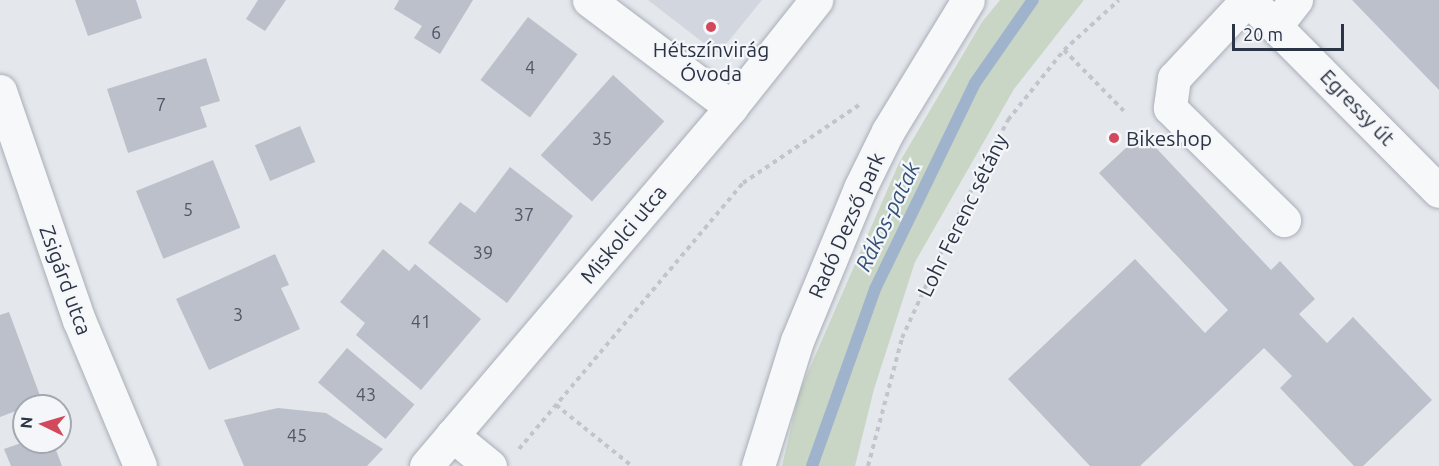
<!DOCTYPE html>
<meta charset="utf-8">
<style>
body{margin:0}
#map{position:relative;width:1439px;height:466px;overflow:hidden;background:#e4e7ec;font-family:Ubuntu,sans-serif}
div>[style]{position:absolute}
.built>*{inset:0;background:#d2d6de}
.green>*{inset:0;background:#c9d6c5}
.stream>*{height:12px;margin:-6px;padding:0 6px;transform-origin:6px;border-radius:6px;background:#9fb4cc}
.building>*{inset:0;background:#bbc0ca;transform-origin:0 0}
.path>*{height:4px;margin-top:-2px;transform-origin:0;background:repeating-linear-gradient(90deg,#c2c5cb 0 4.5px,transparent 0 9px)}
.roads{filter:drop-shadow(0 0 2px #a9aeb7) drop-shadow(0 0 2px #a9aeb7)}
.minor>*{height:33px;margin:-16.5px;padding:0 16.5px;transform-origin:16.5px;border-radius:16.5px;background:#f7f8fa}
.dots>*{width:16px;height:16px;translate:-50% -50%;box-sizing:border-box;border:3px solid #f4f6f9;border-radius:50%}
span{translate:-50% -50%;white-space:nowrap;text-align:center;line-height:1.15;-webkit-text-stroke:4.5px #f4f6f9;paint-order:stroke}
.number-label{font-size:18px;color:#4f5766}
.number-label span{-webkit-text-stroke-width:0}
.poi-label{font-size:21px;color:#2b3445}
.left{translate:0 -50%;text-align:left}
.street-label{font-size:21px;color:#2b3445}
.water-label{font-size:22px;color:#34527a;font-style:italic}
.north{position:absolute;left:12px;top:394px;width:60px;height:60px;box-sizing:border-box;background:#f4f6f9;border:2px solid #a4a8b1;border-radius:50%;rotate:275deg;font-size:16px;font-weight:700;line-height:24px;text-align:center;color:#2b3445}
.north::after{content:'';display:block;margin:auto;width:21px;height:27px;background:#d1495b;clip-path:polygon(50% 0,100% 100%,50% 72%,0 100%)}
.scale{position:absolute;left:1232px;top:24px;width:112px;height:27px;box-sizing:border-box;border:3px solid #2b3445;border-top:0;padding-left:8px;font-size:18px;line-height:21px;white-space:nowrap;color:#2b3445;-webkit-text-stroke:4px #f4f6f9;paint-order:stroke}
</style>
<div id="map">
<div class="built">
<div style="clip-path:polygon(648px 0,762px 0,718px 54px)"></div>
</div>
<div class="green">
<div style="clip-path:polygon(1000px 0,1084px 0,1014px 89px,915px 262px,874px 389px,855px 466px,782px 466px,799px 393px,899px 163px,982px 22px)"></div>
</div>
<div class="stream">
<div style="left:812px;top:466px;width:188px;rotate:-70.4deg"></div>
<div style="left:875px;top:289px;width:229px;rotate:-64.1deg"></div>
<div style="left:975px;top:83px;width:101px;rotate:-55.1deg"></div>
</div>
<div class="building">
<div style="clip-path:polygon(75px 0,136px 0,142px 18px,88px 36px)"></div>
<div style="clip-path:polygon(258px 0,286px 0,265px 31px,246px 19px)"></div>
<div style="clip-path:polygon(399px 0,473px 0,440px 54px,414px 38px,422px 26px,394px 9px)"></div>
<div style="clip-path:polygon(1352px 0,1439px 0,1439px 90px)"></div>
<div style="left:528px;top:17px;width:62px;height:79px;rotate:37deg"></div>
<div style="clip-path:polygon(206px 58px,220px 101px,200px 107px,207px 127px,128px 153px,107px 89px)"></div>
<div style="left:613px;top:75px;width:69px;height:108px;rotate:42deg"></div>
<div style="left:300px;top:126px;width:39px;height:49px;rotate:67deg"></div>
<div style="clip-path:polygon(1142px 133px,1271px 270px,1280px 261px,1315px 299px,1299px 314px,1327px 343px,1353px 317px,1432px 400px,1363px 466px,1354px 466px,1280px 388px,1292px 376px,1264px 348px,1140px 466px,1090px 466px,1008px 379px,1135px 259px,1205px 333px,1228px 310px,1099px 173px)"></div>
<div style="left:213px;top:160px;width:73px;height:83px;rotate:68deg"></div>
<div style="clip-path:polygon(510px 167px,573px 216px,507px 303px,428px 243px,460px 202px,475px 213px)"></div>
<div style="clip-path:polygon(383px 249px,409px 271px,415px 264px,481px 319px,421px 390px,356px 335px,365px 323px,340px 302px)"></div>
<div style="clip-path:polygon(275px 254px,289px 285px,281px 288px,300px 329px,209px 370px,176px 299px)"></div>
<div style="clip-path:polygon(9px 312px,42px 401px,0 417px,0 315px)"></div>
<div style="left:347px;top:348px;width:88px;height:45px;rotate:40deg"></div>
<div style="clip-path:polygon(278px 408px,326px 413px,383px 449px,367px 466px,244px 466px,224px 420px)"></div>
<div style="clip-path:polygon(24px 442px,53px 442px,62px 466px,11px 466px,4px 449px)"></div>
</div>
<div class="path">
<div style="left:1064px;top:50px;width:86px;rotate:45.5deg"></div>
<div style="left:556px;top:405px;width:97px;rotate:38.8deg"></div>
<div style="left:519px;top:449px;width:348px;rotate:-49.9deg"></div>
<div style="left:743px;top:183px;width:143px;rotate:-33.9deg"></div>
<div style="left:868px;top:466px;width:132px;rotate:-75.1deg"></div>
<div style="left:902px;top:338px;width:141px;rotate:-65.3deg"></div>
<div style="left:961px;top:210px;width:102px;rotate:-62.4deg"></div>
<div style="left:1008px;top:120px;width:90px;rotate:-51.3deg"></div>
<div style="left:1064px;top:50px;width:74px;rotate:-42.3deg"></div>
</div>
<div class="roads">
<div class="minor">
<div style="left:589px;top:0;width:178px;rotate:37deg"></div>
<div style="left:1247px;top:0;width:107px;rotate:133.1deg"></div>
<div style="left:1174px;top:78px;width:30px;rotate:98deg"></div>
<div style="left:1170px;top:108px;width:160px;rotate:44.5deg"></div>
<div style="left:1249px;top:0;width:269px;rotate:45.2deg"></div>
<div style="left:1277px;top:24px;width:31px;rotate:-52deg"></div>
<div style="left:0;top:91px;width:242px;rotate:71deg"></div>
<div style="left:79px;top:320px;width:158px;rotate:67.3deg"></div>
<div style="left:452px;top:435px;width:49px;rotate:39.2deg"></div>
<div style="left:426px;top:466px;width:471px;rotate:-49.6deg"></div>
<div style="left:731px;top:107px;width:137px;rotate:-51.5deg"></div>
<div style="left:758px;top:466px;width:131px;rotate:-72.7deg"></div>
<div style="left:797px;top:341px;width:165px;rotate:-67.6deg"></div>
<div style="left:860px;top:188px;width:64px;rotate:-63.8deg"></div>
<div style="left:888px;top:131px;width:153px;rotate:-58.6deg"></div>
</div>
</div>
<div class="dots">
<div style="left:711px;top:27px;background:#d1495b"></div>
<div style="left:1114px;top:138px;background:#d1495b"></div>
</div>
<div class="number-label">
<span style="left:436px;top:32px">6</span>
<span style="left:530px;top:67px">4</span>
<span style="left:161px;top:104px">7</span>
<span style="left:602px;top:138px">35</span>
<span style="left:188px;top:209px">5</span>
<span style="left:524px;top:214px">37</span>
<span style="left:483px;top:252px">39</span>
<span style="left:238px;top:314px">3</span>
<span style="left:421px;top:321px">41</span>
<span style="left:366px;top:394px">43</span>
<span style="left:297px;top:435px">45</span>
</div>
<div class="poi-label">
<span style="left:711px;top:61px">Hétszínvirág<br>Óvoda</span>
<span class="left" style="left:1126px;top:138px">Bikeshop</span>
</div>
<div class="street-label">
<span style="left:1358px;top:107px;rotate:46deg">Egressy út</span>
<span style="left:962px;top:215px;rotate:-64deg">Lohr Ferenc sétány</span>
<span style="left:846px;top:225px;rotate:-66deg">Radó Dezső park</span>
<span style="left:623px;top:234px;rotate:-50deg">Miskolci utca</span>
<span style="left:66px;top:280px;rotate:70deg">Zsigárd utca</span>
</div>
<div class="water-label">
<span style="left:887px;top:216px;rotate:-64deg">Rákos-patak</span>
</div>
<div class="north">N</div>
<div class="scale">20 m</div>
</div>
